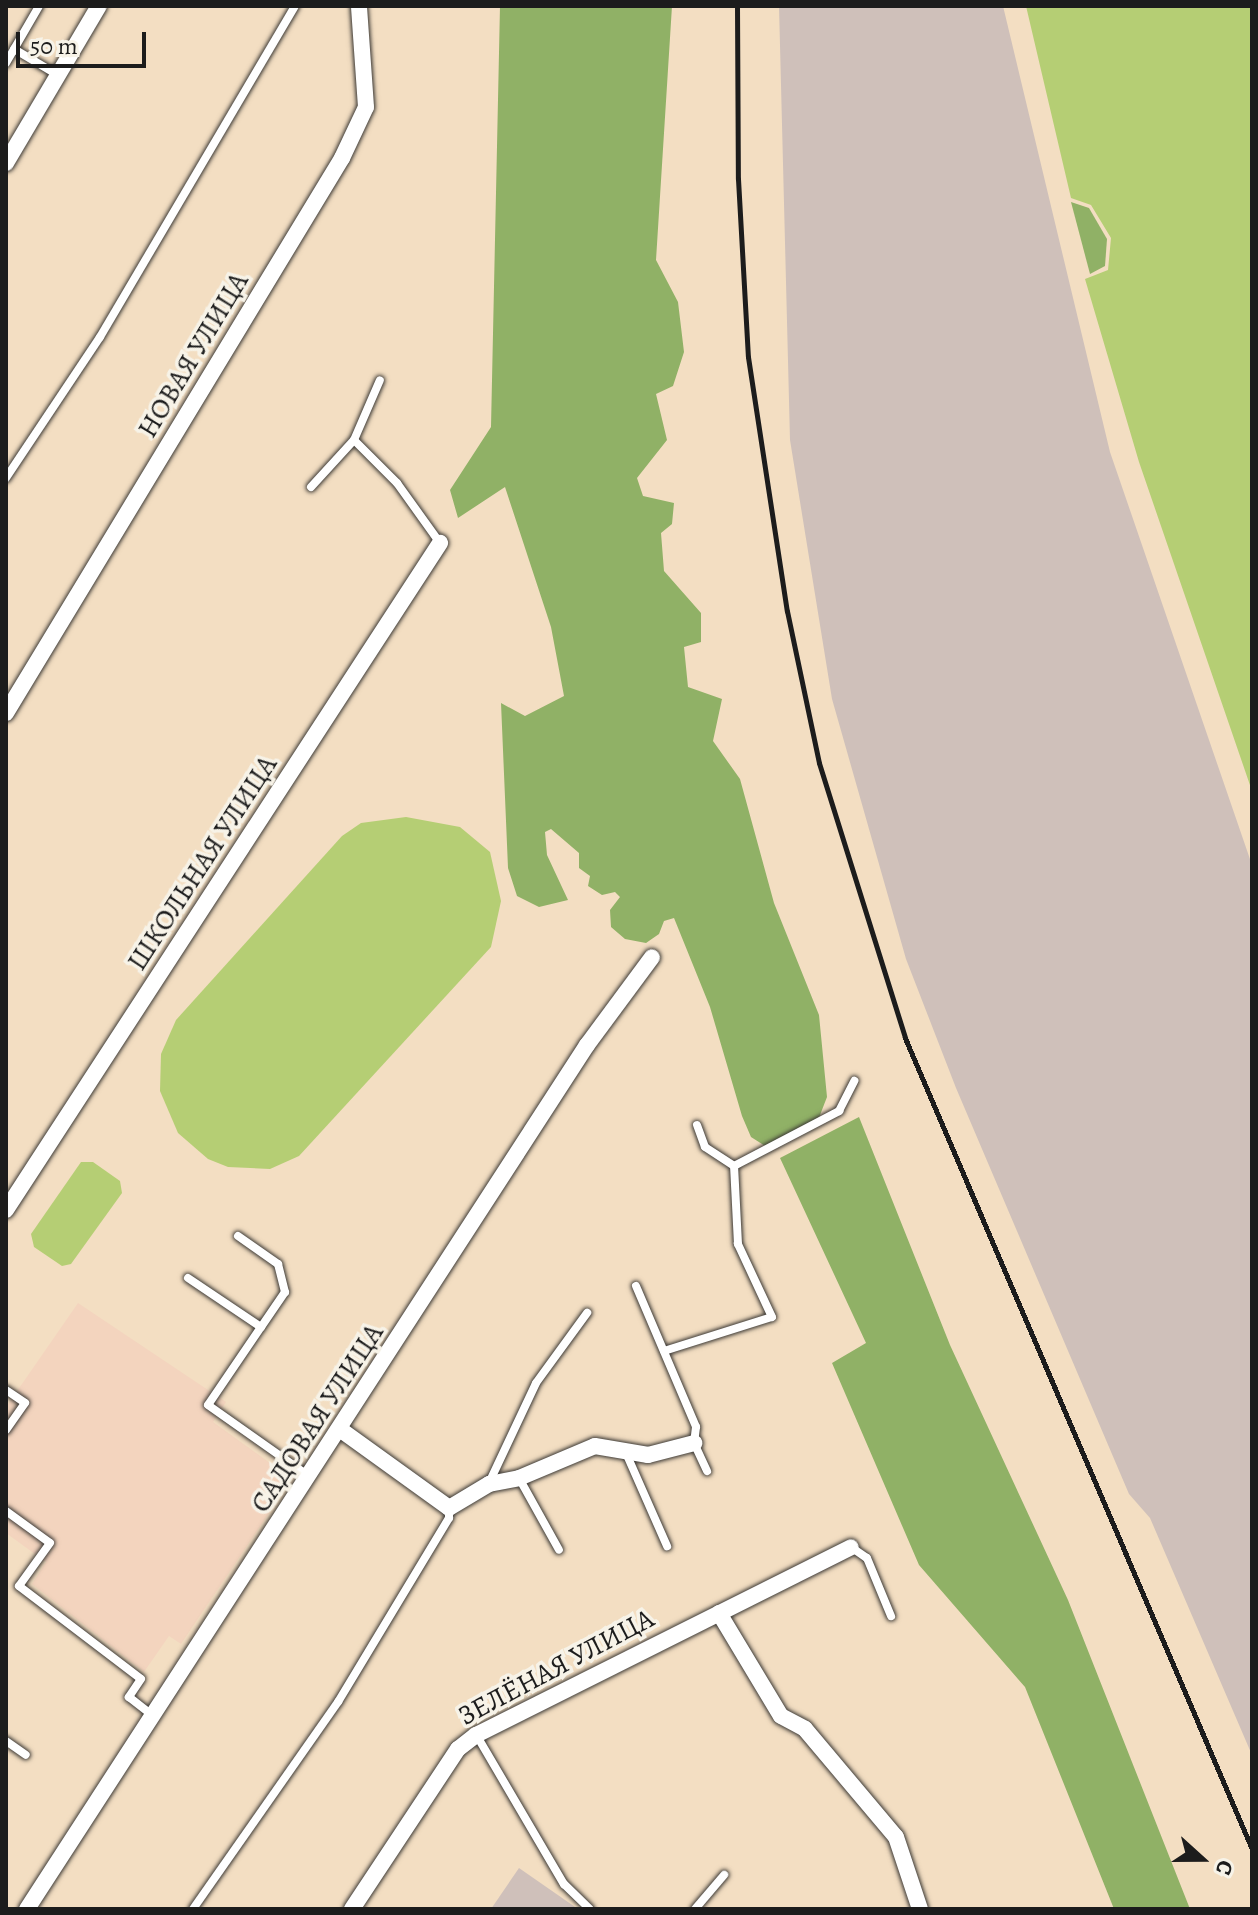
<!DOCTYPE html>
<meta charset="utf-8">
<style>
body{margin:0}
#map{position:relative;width:1258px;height:1915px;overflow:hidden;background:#f3dec2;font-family:Alegreya,serif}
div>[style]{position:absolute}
.built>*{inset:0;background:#f3d4be}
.industrial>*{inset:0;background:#cfc0ba}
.green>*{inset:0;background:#b5ce74}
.forest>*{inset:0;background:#90b166}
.roads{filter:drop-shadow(0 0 2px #3c3935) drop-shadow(0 0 2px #3c3935)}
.service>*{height:8px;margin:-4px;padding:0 4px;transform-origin:4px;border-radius:4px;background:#fff}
.minor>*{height:16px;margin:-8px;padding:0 8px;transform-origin:8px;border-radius:8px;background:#fff}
.rail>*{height:5px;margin:-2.5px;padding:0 2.5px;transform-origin:2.5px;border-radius:2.5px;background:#1c1c1c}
span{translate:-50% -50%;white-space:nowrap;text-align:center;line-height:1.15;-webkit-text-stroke:7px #f7f3e8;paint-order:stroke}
.street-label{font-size:28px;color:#1c1c1c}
.frame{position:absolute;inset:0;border:8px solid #1c1c1c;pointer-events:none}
.north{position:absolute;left:1162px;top:1819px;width:80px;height:80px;-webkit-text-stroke:6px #f7f3e8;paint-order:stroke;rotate:111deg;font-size:22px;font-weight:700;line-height:32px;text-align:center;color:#1c1c1c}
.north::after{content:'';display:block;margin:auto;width:28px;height:36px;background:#1c1c1c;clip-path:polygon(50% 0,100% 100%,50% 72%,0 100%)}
.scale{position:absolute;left:16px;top:32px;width:130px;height:36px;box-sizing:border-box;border:4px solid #1c1c1c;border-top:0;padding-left:10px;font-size:24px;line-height:28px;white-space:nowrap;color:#1c1c1c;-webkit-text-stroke:6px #f7f3e8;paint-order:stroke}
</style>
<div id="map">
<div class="built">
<div style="clip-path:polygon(78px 1303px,226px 1402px,213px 1422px,292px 1479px,181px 1644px,169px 1636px,144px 1672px,32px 1584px,46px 1562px,6px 1533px,6px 1407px)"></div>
</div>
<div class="industrial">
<div style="clip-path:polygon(779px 6px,1003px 6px,1110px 452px,1252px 865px,1252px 1755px,1150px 1518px,1129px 1494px,956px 1088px,906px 959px,832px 699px,790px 440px)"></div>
<div style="clip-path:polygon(519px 1868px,578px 1909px,491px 1909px)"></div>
</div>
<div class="green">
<div style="clip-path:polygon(1026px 6px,1252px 6px,1252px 791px,1139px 462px,1085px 279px,1108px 270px,1111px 238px,1091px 205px,1071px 198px)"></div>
<div style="clip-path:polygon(406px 817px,460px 827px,490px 852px,501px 901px,491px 947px,299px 1156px,270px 1169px,228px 1167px,208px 1159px,178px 1133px,160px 1091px,161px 1054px,176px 1020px,342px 836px,361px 823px)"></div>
<div style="clip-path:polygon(81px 1162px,93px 1162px,120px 1181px,122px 1193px,71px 1264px,62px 1266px,34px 1247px,31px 1234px)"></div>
</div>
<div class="forest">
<div style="clip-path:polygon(500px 6px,672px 6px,656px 260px,678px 302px,684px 352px,673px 386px,656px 394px,667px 440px,637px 478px,643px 496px,674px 503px,672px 524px,661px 533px,664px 571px,701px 613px,701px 642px,684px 647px,688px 687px,722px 699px,713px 741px,740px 779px,774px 903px,819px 1015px,827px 1097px,815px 1128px,770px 1149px,751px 1137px,742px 1116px,710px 1007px,674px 918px,664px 921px,659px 934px,646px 943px,625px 939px,611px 927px,610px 910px,620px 897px,615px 892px,602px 895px,588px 886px,590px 876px,579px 868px,579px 853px,551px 829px,545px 832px,547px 855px,568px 900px,539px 907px,517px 896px,508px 868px,501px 703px,525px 716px,564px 696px,551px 627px,505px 487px,458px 518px,450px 490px,491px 427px)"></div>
<div style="clip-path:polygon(1071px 202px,1089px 208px,1107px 239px,1105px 266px,1090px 274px)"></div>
<div style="clip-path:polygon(859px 1117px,950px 1345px,1068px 1600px,1190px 1909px,1114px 1909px,1025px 1687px,919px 1565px,832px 1363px,866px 1343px,780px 1158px)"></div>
</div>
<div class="roads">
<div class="service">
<div style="left:14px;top:49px;width:51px;rotate:30.6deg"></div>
<div style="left:6px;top:63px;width:66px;rotate:-59.9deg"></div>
<div style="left:354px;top:440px;width:61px;rotate:45deg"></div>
<div style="left:397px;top:483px;width:74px;rotate:54.4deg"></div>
<div style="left:6px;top:478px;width:169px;rotate:-56.3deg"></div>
<div style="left:100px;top:337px;width:384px;rotate:-59.5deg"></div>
<div style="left:311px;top:487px;width:64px;rotate:-47.5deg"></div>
<div style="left:354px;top:440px;width:65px;rotate:-66.6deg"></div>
<div style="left:697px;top:1125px;width:23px;rotate:70deg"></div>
<div style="left:705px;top:1147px;width:35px;rotate:33deg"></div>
<div style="left:238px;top:1236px;width:49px;rotate:35deg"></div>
<div style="left:278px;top:1264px;width:29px;rotate:76deg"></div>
<div style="left:285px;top:1292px;width:42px;rotate:124.4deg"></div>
<div style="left:188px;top:1278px;width:88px;rotate:33.9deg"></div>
<div style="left:261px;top:1327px;width:94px;rotate:124.2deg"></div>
<div style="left:208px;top:1405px;width:125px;rotate:35.2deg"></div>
<div style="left:636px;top:1286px;width:153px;rotate:66.9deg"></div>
<div style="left:696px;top:1427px;width:16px;rotate:97deg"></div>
<div style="left:694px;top:1443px;width:31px;rotate:65deg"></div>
<div style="left:664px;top:1351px;width:113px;rotate:-17.5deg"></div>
<div style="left:772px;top:1317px;width:81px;rotate:-115deg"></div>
<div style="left:738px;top:1244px;width:78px;rotate:-92.9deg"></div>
<div style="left:734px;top:1166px;width:119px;rotate:-27.6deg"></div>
<div style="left:839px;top:1111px;width:34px;rotate:-63deg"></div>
<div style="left:6px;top:1390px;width:23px;rotate:34deg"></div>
<div style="left:25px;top:1403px;width:33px;rotate:125deg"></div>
<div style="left:626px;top:1453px;width:102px;rotate:66.2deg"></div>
<div style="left:519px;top:1478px;width:82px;rotate:60.9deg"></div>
<div style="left:489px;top:1483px;width:110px;rotate:-64.8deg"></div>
<div style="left:536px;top:1383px;width:87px;rotate:-53.9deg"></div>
<div style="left:6px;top:1511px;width:54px;rotate:36deg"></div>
<div style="left:50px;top:1543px;width:53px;rotate:125.8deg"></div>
<div style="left:19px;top:1586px;width:153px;rotate:37.3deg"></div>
<div style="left:141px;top:1679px;width:22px;rotate:124deg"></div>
<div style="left:129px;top:1697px;width:31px;rotate:38deg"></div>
<div style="left:851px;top:1547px;width:19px;rotate:35deg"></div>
<div style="left:867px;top:1558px;width:63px;rotate:67.5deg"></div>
<div style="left:477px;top:1736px;width:172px;rotate:59.6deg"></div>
<div style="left:564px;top:1884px;width:36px;rotate:44deg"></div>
<div style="left:6px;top:1741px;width:24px;rotate:35deg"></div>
<div style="left:193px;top:1909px;width:253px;rotate:-55deg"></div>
<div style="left:338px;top:1702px;width:215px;rotate:-58.9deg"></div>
<div style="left:449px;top:1518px;width:10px;rotate:-90deg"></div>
<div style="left:695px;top:1909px;width:45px;rotate:-49.5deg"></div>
</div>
<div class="minor">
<div style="left:6px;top:163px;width:182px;rotate:-59.4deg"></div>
<div style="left:6px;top:713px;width:649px;rotate:-58.81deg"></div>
<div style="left:342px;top:158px;width:56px;rotate:-64.8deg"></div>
<div style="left:366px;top:107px;width:101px;rotate:-94deg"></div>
<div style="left:6px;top:1210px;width:796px;rotate:-56.95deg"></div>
<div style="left:341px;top:1430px;width:133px;rotate:35.8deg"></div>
<div style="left:449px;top:1508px;width:47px;rotate:-31deg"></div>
<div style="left:489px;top:1484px;width:31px;rotate:-11deg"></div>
<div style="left:519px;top:1478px;width:82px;rotate:-22.8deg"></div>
<div style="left:595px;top:1446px;width:54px;rotate:9.6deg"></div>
<div style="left:648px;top:1455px;width:48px;rotate:-14.6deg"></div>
<div style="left:719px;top:1613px;width:120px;rotate:59deg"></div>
<div style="left:781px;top:1716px;width:27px;rotate:28deg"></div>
<div style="left:805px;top:1729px;width:141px;rotate:49.9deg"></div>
<div style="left:896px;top:1837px;width:76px;rotate:71.6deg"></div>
<div style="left:27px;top:1909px;width:1030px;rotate:-57.05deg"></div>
<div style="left:587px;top:1045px;width:109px;rotate:-53.5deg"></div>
<div style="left:352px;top:1909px;width:192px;rotate:-56.5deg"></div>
<div style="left:458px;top:1749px;width:23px;rotate:-38deg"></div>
<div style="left:476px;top:1735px;width:419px;rotate:-26.6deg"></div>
</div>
</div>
<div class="rail">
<div style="left:737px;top:6px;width:173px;rotate:89.7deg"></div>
<div style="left:738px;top:179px;width:178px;rotate:86.8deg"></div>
<div style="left:748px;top:357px;width:257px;rotate:81.3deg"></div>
<div style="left:787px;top:611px;width:155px;rotate:78.1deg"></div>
<div style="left:819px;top:763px;width:288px;rotate:72.6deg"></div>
<div style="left:905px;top:1038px;width:882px;rotate:66.84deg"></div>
</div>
<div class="street-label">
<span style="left:193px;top:355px;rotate:-59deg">НОВАЯ УЛИЦА</span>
<span style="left:202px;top:863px;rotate:-57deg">ШКОЛЬНАЯ УЛИЦА</span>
<span style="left:317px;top:1418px;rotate:-57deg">САДОВАЯ УЛИЦА</span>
<span style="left:556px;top:1667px;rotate:-28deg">ЗЕЛЁНАЯ УЛИЦА</span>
</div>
<div class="frame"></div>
<div class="north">С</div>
<div class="scale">50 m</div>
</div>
